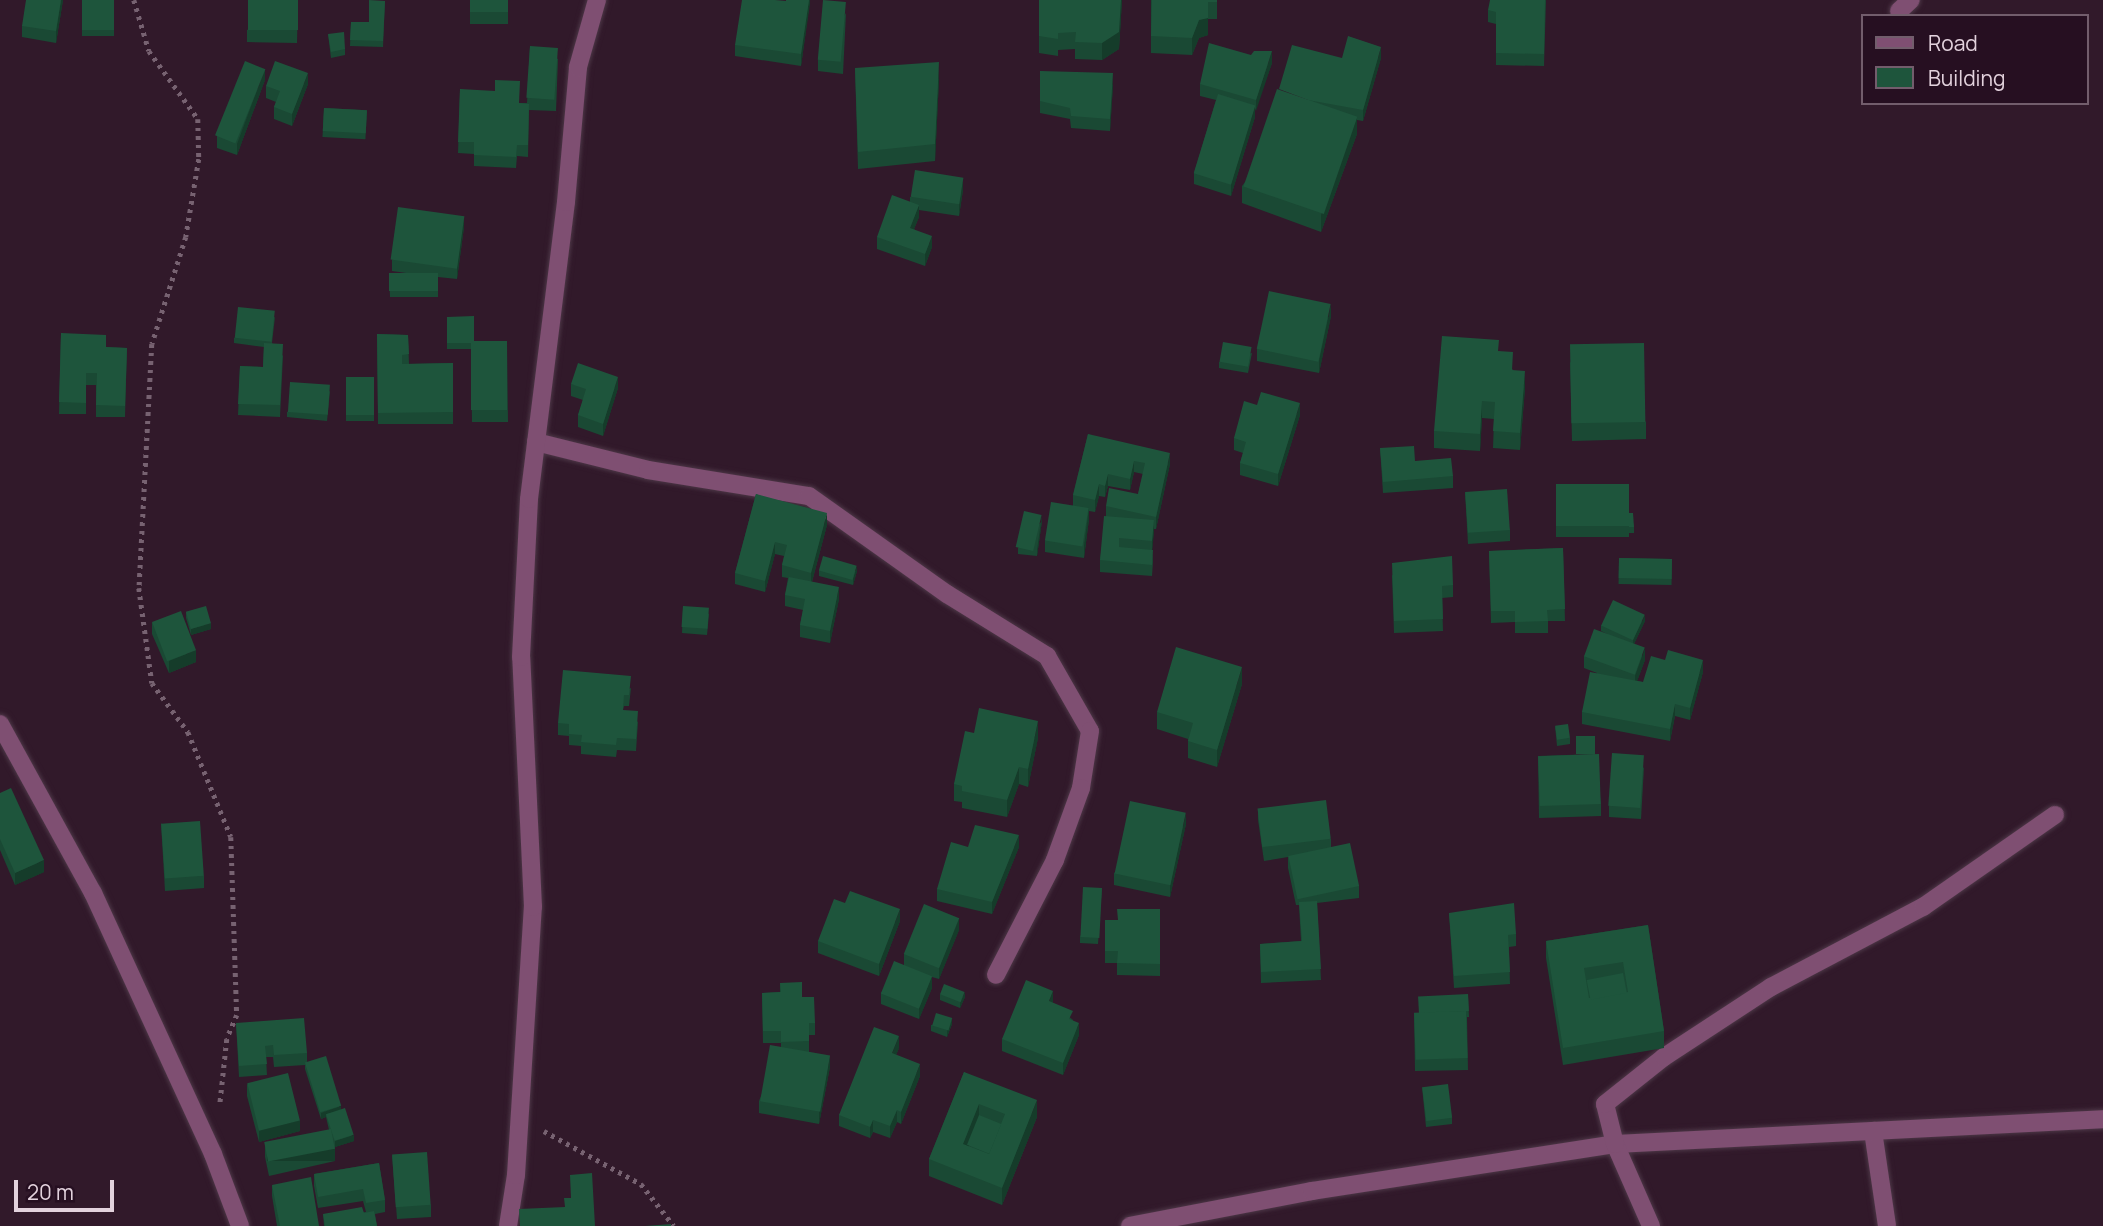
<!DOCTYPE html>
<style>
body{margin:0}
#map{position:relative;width:2103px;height:1226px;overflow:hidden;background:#31192a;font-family:Manrope,sans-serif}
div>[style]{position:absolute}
.path>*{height:4.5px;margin-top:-2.25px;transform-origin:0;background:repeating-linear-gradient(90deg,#776271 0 3.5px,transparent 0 8.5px)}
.roads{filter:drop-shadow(0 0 2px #4d3747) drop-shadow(0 0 2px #4d3747)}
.minor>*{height:18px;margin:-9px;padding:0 9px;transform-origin:9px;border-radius:9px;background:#7f4f72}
.tertiary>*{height:18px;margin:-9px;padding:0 9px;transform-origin:9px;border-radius:9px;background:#7f4f72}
.wall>*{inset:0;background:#1a4934;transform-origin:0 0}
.shaded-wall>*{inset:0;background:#153c2a;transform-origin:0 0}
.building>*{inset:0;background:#1e553c;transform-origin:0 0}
span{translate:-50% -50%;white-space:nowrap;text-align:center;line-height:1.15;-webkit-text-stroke:5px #260f21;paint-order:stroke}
.legend{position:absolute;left:1861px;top:14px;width:228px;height:91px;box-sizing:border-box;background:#260f21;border:2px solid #725d6c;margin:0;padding:9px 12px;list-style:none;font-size:21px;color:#e3d2dd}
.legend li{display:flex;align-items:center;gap:14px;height:35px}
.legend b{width:35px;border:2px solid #725d6c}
.scale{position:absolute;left:14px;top:1180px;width:100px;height:32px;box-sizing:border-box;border:4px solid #e3d2dd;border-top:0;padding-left:9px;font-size:21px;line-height:24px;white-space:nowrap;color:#e3d2dd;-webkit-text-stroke:5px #260f21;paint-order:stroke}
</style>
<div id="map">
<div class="path">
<div style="left:134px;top:0;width:53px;rotate:73.6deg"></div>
<div style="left:149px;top:51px;width:84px;rotate:54.2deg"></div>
<div style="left:198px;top:119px;width:40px;rotate:88.6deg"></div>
<div style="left:199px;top:159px;width:79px;rotate:99.5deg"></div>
<div style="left:186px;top:237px;width:112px;rotate:107.6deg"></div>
<div style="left:152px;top:344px;width:244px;rotate:93deg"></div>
<div style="left:139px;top:588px;width:96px;rotate:82.2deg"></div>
<div style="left:152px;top:683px;width:61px;rotate:53.7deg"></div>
<div style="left:188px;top:732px;width:113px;rotate:67.7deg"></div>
<div style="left:231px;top:837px;width:178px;rotate:88.1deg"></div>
<div style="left:237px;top:1015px;width:26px;rotate:113deg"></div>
<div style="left:227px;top:1039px;width:66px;rotate:96.1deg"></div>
<div style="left:544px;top:1131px;width:111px;rotate:28.7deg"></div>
<div style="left:641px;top:1184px;width:53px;rotate:51.8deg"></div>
</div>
<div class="roads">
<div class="minor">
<div style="left:1899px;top:11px;width:16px;rotate:-43deg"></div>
<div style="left:536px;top:442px;width:115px;rotate:14deg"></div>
<div style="left:648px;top:470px;width:163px;rotate:9.2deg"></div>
<div style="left:809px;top:496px;width:169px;rotate:35.4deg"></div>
<div style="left:947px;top:594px;width:118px;rotate:31.8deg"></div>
<div style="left:1047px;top:656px;width:86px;rotate:60.2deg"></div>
<div style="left:1090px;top:731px;width:58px;rotate:99deg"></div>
<div style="left:1081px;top:788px;width:77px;rotate:109.9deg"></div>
<div style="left:1055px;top:860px;width:129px;rotate:117.2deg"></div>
<div style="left:1873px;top:1131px;width:96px;rotate:81.6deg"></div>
<div style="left:508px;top:1226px;width:52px;rotate:-81.1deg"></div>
<div style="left:516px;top:1175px;width:269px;rotate:-86.4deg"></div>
<div style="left:533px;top:907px;width:250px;rotate:-92.7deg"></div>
<div style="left:521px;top:657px;width:158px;rotate:-87.1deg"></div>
<div style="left:529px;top:499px;width:299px;rotate:-82.9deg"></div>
<div style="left:566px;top:202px;width:136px;rotate:-84.9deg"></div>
<div style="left:578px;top:67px;width:70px;rotate:-74.2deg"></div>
<div style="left:1130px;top:1226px;width:185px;rotate:-10.9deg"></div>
<div style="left:1312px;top:1191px;width:307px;rotate:-8.8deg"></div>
<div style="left:1615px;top:1144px;width:489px;rotate:-2.9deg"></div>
<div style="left:1651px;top:1226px;width:90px;rotate:-113.7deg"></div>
<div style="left:1615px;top:1144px;width:41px;rotate:-104deg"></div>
<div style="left:1605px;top:1104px;width:75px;rotate:-38.5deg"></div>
<div style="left:1664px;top:1057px;width:128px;rotate:-33.2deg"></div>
<div style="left:1771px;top:987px;width:172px;rotate:-27.8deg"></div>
<div style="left:1923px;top:907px;width:161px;rotate:-34.9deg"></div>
</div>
<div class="tertiary">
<div style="left:0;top:724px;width:193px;rotate:61.2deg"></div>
<div style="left:93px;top:893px;width:287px;rotate:65.3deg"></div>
<div style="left:213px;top:1154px;width:77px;rotate:69.4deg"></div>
</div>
</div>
<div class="wall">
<div style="clip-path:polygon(63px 0,56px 43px,22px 37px,22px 26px)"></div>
<div style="left:82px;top:0;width:32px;height:36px"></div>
<div style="clip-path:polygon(298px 0,297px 43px,247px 42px,247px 30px)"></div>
<div style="left:470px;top:0;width:38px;height:24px"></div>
<div style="clip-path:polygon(810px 0,801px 66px,735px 56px,735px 45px,786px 1px)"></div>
<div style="clip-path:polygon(1039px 0,1122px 0,1119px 49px,1102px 60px,1075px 59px,1075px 49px,1058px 50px,1058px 56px,1039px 53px)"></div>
<div style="clip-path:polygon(1151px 0,1217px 0,1217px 19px,1208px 19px,1208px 35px,1199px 38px,1192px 55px,1151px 53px)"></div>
<div style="clip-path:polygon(1546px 0,1544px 66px,1496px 65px,1496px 24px,1488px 22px,1488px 10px)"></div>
<div style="clip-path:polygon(385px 1px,383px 47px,350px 46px,351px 22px,369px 22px)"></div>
<div style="clip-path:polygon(846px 13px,843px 74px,818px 71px,818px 60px)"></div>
<div style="clip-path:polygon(328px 34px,345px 49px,345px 55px,331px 58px)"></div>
<div style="clip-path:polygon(530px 46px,558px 59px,556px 111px,529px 110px,528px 157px,517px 156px,516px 168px,474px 166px,474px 154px,458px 153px,460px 89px,519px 103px,527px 103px)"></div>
<div style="clip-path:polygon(1342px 58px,1381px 58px,1363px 121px,1357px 120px,1357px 134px,1321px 232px,1242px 203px,1242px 186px)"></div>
<div style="clip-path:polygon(1272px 63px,1255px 111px,1255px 117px,1231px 196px,1194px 184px,1194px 173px,1216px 100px,1200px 96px,1200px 84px)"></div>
<div style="clip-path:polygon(855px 68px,939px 79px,935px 161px,858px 169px)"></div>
<div style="clip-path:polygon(1040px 71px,1113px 85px,1110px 131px,1071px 128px,1070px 119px,1040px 113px)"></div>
<div style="clip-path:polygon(265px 80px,237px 155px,217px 148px,217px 136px)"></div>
<div style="clip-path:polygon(308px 84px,292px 126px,274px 119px,274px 107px,276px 102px,266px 98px,266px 86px)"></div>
<div style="left:324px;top:108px;width:43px;height:29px;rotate:3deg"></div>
<div style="clip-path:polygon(963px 190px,959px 216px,919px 210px,919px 217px,914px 229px,932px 247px,925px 266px,877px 249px,877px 237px,910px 202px,910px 197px)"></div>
<div style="clip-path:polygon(464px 227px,457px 279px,438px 277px,438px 297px,390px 297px,389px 273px,406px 273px,392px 271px,392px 260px)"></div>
<div style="clip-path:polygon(1331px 316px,1319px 373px,1257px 361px,1257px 349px)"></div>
<div style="clip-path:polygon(275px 317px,272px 343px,283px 356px,280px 417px,238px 415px,240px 366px,263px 367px,264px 347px,234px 343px,234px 338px)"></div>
<div style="clip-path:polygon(447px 317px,474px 341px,507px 341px,508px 422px,472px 422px,471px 349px,447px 349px)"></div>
<div style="clip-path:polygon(61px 333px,106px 347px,127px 348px,125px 417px,96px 417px,96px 385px,86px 385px,86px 414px,59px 414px)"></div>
<div style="clip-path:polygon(377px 334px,408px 335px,409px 364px,453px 363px,453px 424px,378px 424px)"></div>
<div style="clip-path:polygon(1499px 351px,1513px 370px,1525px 388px,1520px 450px,1493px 448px,1494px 419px,1482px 418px,1480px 451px,1434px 448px,1434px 431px)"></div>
<div style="clip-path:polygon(1252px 353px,1248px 373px,1219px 368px,1219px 362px)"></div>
<div style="clip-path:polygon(1570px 362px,1646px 422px,1646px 439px,1572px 441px)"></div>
<div style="left:346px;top:377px;width:28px;height:44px"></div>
<div style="clip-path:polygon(571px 384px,618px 388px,603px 436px,578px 427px,578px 415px,583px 400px,571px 396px)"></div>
<div style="clip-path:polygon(330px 391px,327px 421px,287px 417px,287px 412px)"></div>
<div style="clip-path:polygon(1257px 405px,1300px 415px,1278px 486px,1240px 475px,1240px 463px,1243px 453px,1234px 450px,1234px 438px)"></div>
<div style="clip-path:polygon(1088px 434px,1170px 464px,1156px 529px,1154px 529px,1152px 550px,1153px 562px,1152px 576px,1100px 572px,1100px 560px,1106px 516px,1106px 506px,1138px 494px,1143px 474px,1134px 472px,1130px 490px,1108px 486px,1105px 497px,1099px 496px,1095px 512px,1089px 511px,1089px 519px,1084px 558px,1045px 552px,1045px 541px,1073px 505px,1073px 495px)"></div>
<div style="clip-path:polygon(1380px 448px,1453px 476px,1453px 488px,1383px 493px)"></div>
<div style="clip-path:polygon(1556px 484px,1629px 513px,1634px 527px,1634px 533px,1629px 533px,1629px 537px,1556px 537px)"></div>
<div style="clip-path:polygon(1465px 492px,1510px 530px,1510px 541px,1468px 544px)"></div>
<div style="clip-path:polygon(756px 494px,827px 525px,812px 582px,839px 599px,830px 643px,800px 637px,800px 625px,803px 610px,785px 606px,785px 595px,788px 578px,782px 577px,782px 565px,784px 556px,775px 554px,765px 592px,735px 584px,735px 573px)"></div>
<div style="clip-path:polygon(1042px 521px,1037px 556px,1018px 554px,1018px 548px)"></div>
<div style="clip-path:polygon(1563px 548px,1565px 621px,1548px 621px,1548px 633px,1515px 633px,1515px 622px,1491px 623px,1489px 551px)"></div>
<div style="left:1619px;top:558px;width:53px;height:26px;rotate:1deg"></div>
<div style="clip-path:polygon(819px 570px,857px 571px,853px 585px,819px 576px)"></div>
<div style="clip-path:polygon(1392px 575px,1453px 585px,1453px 597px,1442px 598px,1443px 631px,1394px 633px)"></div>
<div style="clip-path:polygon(683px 606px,709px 614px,707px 635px,682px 633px)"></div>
<div style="clip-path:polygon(186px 612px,211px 629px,191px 635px,186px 618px)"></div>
<div style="clip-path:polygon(1645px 621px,1634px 644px,1645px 660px,1637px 681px,1643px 682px,1703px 672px,1690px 720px,1675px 716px,1670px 741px,1582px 724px,1582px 712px,1597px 673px,1584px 668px,1584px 656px,1607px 634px,1601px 631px,1601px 625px)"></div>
<div style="clip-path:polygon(152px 622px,196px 662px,169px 673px,152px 634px)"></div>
<div style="clip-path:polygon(1242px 684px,1217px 767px,1188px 758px,1188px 739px,1157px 729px,1157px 712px)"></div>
<div style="clip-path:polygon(631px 688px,629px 706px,624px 706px,623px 710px,638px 722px,636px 751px,617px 750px,616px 757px,581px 754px,581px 746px,569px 745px,569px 736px,558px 735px,558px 723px)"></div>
<div style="clip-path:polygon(1555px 726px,1570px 738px,1570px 744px,1557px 746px)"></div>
<div style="clip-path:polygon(974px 733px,1038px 738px,1028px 787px,1019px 784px,1007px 817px,962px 808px,962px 802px,954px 801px,954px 784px)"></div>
<div style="clip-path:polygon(1595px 754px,1601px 804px,1601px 816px,1539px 818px,1538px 756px)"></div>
<div style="clip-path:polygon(1644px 767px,1641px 819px,1609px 817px,1609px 806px)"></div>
<div style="clip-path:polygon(0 793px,44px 872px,15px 885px,0 850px)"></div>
<div style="clip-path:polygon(1258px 809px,1331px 839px,1331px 847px,1359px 886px,1359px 898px,1317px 903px,1321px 980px,1261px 983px,1260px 944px,1301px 941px,1299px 905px,1296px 905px,1288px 868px,1288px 857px,1264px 861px,1258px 820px)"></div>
<div style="clip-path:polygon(161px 823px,204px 876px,204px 888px,165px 891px)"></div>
<div style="clip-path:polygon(1186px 824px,1170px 897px,1114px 885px,1114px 873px)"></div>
<div style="clip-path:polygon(968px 847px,1019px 847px,992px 914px,937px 901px,937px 889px)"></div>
<div style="clip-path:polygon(1102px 888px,1098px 944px,1080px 943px,1080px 937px)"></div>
<div style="clip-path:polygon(1160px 909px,1160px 976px,1117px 975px,1117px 963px,1105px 963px,1105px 920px,1118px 920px)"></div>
<div style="clip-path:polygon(1449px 913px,1516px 934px,1516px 946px,1509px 947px,1510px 984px,1454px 988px)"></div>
<div style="clip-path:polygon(900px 921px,879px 976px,818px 953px,818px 941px)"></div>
<div style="clip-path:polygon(1648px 925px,1664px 1031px,1664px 1048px,1563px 1065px,1546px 958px,1546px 941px)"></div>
<div style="clip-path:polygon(959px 930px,939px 979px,932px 977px,932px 988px,919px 1019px,881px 1004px,881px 993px,904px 965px,904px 954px)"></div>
<div style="clip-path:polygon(780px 983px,802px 997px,815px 1023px,815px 1035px,809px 1035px,809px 1052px,830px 1067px,819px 1124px,759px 1113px,759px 1101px,781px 1047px,781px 1043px,763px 1043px,762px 993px,780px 992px)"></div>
<div style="clip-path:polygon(940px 994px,965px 997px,960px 1008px,940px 1000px)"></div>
<div style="clip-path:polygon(1468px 994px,1469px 1017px,1467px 1017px,1468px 1070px,1415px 1071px,1414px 1013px,1419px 1013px)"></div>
<div style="clip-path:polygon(1053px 1003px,1073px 1020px,1079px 1035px,1063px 1075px,1002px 1051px,1002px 1039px)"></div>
<div style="clip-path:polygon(236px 1023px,307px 1053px,307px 1062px,341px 1109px,354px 1141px,335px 1147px,335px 1161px,269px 1176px,265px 1157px,265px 1145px,329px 1130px,326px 1117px,321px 1119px,305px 1069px,305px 1065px,274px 1067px,273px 1057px,266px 1057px,267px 1075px,239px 1077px)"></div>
<div style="clip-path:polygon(952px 1024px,947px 1037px,931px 1031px,931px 1025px)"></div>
<div style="clip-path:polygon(899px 1048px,896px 1055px,920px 1076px,901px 1124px,897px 1122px,890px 1138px,873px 1132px,870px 1138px,839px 1126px,839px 1115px)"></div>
<div style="clip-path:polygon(964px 1072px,1037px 1117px,1002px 1205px,929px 1176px,929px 1159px)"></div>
<div style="clip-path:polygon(247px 1084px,300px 1131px,259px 1142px,247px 1096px)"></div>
<div style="clip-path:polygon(1422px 1087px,1452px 1118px,1452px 1124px,1426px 1127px)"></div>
<div style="clip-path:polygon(392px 1155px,431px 1205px,431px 1217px,397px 1219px)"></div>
<div style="clip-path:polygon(379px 1163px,385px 1200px,385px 1212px,375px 1214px,377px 1226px,324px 1226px,323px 1214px,366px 1212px,363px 1201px,318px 1208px,314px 1186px,314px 1174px)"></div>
<div style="clip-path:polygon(272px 1185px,319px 1226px,277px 1226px,272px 1196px)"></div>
</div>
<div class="shaded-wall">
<div style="clip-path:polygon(61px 0,63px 0,56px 43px,56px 31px)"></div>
<div style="clip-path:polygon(809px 0,810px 0,810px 4px,801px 66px,801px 54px)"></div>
<div style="clip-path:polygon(1121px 0,1122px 0,1119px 49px,1102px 60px,1102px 43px)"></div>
<div style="clip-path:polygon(1208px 18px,1208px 35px,1199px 38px,1192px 55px,1192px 38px,1199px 20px)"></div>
<div style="clip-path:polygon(1381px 47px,1381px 58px,1363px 121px,1363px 110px)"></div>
<div style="clip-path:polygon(1272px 51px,1272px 63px,1256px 111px,1256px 100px)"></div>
<div style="clip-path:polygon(939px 62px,939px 79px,935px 161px,935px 144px)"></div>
<div style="clip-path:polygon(265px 69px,265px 80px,237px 155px,237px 144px)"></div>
<div style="clip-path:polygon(308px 73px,308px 84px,292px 126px,292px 114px)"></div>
<div style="clip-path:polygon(1113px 73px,1113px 85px,1110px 131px,1110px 119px)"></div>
<div style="clip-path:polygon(1255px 105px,1255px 117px,1231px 196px,1231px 184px)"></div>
<div style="clip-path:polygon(1357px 117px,1357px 134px,1321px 232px,1321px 215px)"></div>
<div style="clip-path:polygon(963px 178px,963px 190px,959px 216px,959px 205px)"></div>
<div style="clip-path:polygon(919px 205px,919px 217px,910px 239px,910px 228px)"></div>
<div style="clip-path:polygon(464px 216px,464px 227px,457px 279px,457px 267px)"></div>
<div style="clip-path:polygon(932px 236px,932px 247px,925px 266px,925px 254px)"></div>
<div style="clip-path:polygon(1331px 304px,1331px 316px,1319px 373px,1319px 361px)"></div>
<div style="clip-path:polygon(1525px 371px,1525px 388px,1520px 450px,1520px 433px)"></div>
<div style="clip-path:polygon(618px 377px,618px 388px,603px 436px,603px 424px)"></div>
<div style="clip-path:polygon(1482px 401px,1482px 418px,1480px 451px,1480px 434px)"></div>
<div style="clip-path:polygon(1300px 403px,1300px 415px,1278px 486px,1278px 474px)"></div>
<div style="clip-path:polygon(1170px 453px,1170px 464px,1156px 529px,1156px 517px)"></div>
<div style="clip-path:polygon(1134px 461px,1134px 472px,1130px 490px,1130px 479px)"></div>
<div style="clip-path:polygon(1108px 474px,1108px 486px,1105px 497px,1105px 486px)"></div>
<div style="clip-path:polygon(1099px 484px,1099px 496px,1095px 512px,1095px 500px)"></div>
<div style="clip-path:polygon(1089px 508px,1089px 519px,1084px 558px,1084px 546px)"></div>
<div style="clip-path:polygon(827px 513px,827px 525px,811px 585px,811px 573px)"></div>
<div style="clip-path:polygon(1042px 515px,1042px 521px,1037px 556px,1037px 550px)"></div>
<div style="clip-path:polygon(1154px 520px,1154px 532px,1152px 553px,1152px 541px)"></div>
<div style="clip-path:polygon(775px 542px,775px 554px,765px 592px,765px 581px)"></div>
<div style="clip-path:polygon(857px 566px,857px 571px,853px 585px,853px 579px)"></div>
<div style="clip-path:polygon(839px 587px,839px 599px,830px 643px,830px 631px)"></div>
<div style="clip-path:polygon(1645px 615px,1645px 621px,1633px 646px,1633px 640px)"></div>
<div style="clip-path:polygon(211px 623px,211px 629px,191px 635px,191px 629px)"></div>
<div style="clip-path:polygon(1645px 648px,1645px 660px,1635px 687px,1635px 676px)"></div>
<div style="clip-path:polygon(196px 650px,196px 662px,169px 673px,169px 661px)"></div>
<div style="clip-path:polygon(1703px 660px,1703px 672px,1690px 720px,1690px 708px)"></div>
<div style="clip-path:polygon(1242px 667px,1242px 684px,1217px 767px,1217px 750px)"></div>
<div style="clip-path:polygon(1675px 704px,1675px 716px,1670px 741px,1670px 729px)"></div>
<div style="clip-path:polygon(1038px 721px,1038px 738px,1028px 787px,1028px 769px)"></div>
<div style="clip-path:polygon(1019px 767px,1019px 784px,1007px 817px,1007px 800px)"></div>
<div style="clip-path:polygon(1186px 813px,1186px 824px,1170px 897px,1170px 885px)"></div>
<div style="clip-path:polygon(1019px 835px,1019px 847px,992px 914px,992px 902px)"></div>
<div style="clip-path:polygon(44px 860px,44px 872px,15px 885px,15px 873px)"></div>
<div style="clip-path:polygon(900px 909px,900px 921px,879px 976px,879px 964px)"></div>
<div style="clip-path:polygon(959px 918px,959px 930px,939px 979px,939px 968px)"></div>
<div style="clip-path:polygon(932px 976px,932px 988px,919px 1019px,919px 1008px)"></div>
<div style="clip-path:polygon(1053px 991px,1053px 1002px,1049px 1013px,1049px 1001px)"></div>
<div style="clip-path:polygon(965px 992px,965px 997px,960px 1008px,960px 1002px)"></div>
<div style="clip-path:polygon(952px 1018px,952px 1024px,947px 1037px,947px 1031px)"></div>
<div style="clip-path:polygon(1079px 1023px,1079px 1035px,1063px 1075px,1063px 1063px)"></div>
<div style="clip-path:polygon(899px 1036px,899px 1048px,892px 1065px,892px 1053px)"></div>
<div style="clip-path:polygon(830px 1056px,830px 1067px,819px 1124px,819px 1112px)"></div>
<div style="clip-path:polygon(920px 1064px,920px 1076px,901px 1124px,901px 1112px)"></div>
<div style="clip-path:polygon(1037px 1100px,1037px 1117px,1002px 1205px,1002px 1188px)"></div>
<div style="clip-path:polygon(979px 1104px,979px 1121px,965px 1156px,963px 1144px)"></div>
<div style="clip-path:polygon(341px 1106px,341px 1112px,326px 1114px,326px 1117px,321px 1119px,321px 1113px)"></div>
<div style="clip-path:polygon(897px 1110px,897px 1122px,890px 1138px,890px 1126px)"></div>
<div style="clip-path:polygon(300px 1120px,300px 1131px,259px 1142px,259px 1130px)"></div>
<div style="clip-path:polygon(873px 1120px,873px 1132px,870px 1138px,870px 1127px)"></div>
<div style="clip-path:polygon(354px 1135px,354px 1141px,335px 1147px,335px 1141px)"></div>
<div style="left:335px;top:1149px;width:12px;height:68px;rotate:90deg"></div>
</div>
<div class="building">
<div style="clip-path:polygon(26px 0,61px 0,56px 31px,22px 26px)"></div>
<div style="left:82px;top:0;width:32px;height:30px"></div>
<div style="left:248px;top:0;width:50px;height:30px"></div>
<div style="clip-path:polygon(369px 0,385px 1px,383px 41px,350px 40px,351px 22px,369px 22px)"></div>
<div style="left:470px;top:0;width:38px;height:12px"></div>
<div style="clip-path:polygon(742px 0,775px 0,786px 1px,786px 0,809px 0,801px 54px,735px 45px)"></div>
<div style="left:823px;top:0;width:23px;height:60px;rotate:5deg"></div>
<div style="clip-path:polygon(1039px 0,1121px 0,1119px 32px,1102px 43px,1075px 42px,1076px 32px,1058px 33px,1058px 39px,1039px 36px)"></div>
<div style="clip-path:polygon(1152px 0,1217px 0,1217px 2px,1208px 2px,1208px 18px,1199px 20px,1192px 38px,1151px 36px)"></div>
<div style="clip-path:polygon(1490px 0,1545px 0,1544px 54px,1496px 53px,1496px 12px,1488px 10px)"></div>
<div style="clip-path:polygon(344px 32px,345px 49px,331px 52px,328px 34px)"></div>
<div style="clip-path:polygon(1348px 36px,1381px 47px,1363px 110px,1308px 100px,1279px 89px,1292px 45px,1342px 58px)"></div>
<div style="clip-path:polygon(1209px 43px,1251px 55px,1254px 51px,1272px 51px,1256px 100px,1200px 84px)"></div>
<div style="left:530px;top:46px;width:28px;height:52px;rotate:4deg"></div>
<div style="left:245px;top:61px;width:22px;height:80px;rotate:22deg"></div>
<div style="clip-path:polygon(275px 61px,308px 73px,292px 114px,274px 107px,280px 91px,266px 86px)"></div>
<div style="clip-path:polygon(939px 62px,935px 144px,858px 152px,855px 68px)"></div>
<div style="clip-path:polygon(1040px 71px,1113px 73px,1110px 119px,1071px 116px,1070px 108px,1040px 101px)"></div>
<div style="clip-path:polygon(495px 80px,520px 81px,519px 103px,529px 104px,528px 145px,517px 145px,516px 157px,474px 155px,474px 142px,458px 142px,460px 89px,495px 91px)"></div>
<div style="left:1277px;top:89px;width:85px;height:103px;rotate:19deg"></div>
<div style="left:1218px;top:94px;width:39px;height:83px;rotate:17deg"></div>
<div style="left:324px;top:108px;width:43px;height:23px;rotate:3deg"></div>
<div style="left:915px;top:170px;width:49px;height:27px;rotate:9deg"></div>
<div style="clip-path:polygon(892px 195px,919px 205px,910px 228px,932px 236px,925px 254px,877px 237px)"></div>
<div style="left:398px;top:207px;width:67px;height:53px;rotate:8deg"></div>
<div style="left:389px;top:273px;width:49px;height:18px"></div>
<div style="left:1269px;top:291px;width:63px;height:59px;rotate:12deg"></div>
<div style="left:238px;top:307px;width:37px;height:31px;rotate:6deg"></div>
<div style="clip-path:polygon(474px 316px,474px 341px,471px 341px,471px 343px,447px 343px,447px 317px)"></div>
<div style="clip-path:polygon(61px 333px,106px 335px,106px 347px,127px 348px,125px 406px,96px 405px,97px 373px,86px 373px,86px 403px,59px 402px)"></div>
<div style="clip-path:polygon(377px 334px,408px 335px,409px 354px,402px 355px,402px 364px,453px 363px,453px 412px,378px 413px)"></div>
<div style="clip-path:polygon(1442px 336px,1499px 340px,1498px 351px,1513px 352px,1512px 370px,1525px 371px,1520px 433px,1493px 431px,1495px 402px,1482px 401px,1480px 434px,1434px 431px)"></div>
<div style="left:471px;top:341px;width:36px;height:69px"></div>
<div style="left:1223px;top:342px;width:29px;height:20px;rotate:10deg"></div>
<div style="clip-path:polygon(264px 343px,283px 344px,280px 405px,238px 404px,240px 366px,263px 367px)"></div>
<div style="left:1644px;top:343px;width:79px;height:74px;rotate:89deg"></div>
<div style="clip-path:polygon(578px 363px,618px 377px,603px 424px,578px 415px,586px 389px,571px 384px)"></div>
<div style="left:346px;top:377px;width:28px;height:38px"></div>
<div style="left:290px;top:382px;width:40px;height:30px;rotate:4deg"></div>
<div style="clip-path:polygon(1261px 392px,1300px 403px,1278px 474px,1240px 463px,1246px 442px,1234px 438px,1244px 401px,1257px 405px)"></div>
<div style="clip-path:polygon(1088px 434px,1170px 453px,1156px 517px,1106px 506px,1109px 488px,1138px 494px,1145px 463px,1134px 461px,1130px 479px,1108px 474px,1105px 486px,1099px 484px,1095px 500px,1073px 495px)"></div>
<div style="clip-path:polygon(1414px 446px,1415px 461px,1451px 458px,1453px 476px,1383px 482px,1380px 448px)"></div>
<div style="left:1556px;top:484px;width:73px;height:42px"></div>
<div style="left:1507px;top:489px;width:41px;height:42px;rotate:86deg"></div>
<div style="clip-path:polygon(756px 494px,827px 513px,811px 573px,782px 565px,787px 545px,775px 542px,765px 581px,735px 573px)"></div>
<div style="left:1051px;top:502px;width:38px;height:39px;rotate:9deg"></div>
<div style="left:1024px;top:511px;width:18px;height:37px;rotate:13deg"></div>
<div style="clip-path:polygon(1629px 513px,1633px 513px,1634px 527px,1629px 527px)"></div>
<div style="clip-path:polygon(1104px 516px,1154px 520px,1152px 541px,1119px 538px,1119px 547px,1153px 550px,1152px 565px,1100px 560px)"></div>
<div style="clip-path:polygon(1563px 548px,1565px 609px,1547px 610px,1548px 621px,1515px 622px,1515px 611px,1491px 611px,1489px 551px)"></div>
<div style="left:823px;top:556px;width:35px;height:15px;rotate:16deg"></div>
<div style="clip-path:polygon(1452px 556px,1453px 585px,1442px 586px,1443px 619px,1394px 621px,1392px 563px)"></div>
<div style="left:1619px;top:558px;width:53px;height:20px;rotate:1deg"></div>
<div style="clip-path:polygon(789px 577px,839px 587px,830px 631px,800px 625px,805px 599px,785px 595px)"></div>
<div style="left:1613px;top:600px;width:35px;height:28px;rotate:25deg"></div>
<div style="left:206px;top:606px;width:18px;height:21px;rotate:74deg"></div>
<div style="left:683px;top:606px;width:26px;height:21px;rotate:4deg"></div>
<div style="left:181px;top:611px;width:42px;height:31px;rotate:69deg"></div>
<div style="left:1594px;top:629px;width:54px;height:29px;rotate:20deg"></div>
<div style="clip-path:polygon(1176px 647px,1242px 667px,1217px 750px,1188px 741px,1193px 723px,1157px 712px)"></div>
<div style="clip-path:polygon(1668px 650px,1703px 660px,1690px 708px,1675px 704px,1670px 729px,1582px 712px,1590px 672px,1643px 682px,1651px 656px,1665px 660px)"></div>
<div style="clip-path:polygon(563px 670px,631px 676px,629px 695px,624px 695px,623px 710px,638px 711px,636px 739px,617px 738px,616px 745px,581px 742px,582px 735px,569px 734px,569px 724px,558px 723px)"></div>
<div style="clip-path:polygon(979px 708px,1038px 721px,1028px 769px,1019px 767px,1007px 800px,962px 791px,962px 786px,954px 784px,965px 731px,974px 733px)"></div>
<div style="left:1568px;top:724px;width:14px;height:13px;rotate:82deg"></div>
<div style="left:1595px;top:736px;width:18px;height:19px;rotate:90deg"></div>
<div style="left:1612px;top:753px;width:32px;height:53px;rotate:4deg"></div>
<div style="left:1599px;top:754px;width:50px;height:61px;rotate:88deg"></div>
<div style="clip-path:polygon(11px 788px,44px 860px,15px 873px,0 839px,0 793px)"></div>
<div style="left:1326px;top:800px;width:39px;height:69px;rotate:83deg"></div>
<div style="left:1130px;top:801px;width:57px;height:74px;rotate:12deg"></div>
<div style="left:200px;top:821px;width:55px;height:39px;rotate:86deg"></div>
<div style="clip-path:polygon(975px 825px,1019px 835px,992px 902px,937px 889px,951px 842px,968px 847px)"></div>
<div style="left:1350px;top:843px;width:44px;height:63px;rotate:78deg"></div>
<div style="left:1083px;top:887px;width:19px;height:50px;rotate:3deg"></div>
<div style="clip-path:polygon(850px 891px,900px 909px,879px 964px,818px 941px,834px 899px,845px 903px)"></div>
<div style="clip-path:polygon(1317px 901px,1321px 969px,1261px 972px,1260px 944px,1302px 941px,1299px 902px)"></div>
<div style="clip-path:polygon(1514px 903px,1516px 934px,1508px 935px,1510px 972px,1454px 976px,1449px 913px)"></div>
<div style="left:924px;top:904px;width:38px;height:54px;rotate:22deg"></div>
<div style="clip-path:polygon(1117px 909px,1160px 909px,1160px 964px,1117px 963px,1118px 951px,1105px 951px,1105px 920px,1118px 920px)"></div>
<div style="clip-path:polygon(evenodd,1648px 925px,1664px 1031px,1563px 1048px,1546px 941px,1648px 925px,1623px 962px,1628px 992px,1589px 998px,1584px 968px,1623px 962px)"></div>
<div style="left:894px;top:961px;width:41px;height:35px;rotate:22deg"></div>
<div style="left:1623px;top:973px;width:20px;height:37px;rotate:79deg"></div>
<div style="clip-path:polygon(1026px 980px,1053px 991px,1049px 1001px,1073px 1011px,1069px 1019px,1079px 1023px,1063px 1063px,1002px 1039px)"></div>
<div style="clip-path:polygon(802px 982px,802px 997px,814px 997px,815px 1023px,809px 1023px,809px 1041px,781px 1042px,781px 1031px,763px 1031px,762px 993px,781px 992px,780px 983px)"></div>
<div style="left:944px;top:984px;width:22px;height:11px;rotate:21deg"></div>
<div style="left:1468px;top:994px;width:17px;height:50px;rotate:87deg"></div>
<div style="left:1466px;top:1011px;width:47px;height:52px;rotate:88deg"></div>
<div style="left:936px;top:1013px;width:17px;height:13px;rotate:17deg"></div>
<div style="clip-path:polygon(304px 1018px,307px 1053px,274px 1055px,273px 1045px,265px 1046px,267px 1064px,239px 1066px,236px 1023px)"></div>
<div style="clip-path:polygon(874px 1027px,899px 1036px,892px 1053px,920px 1064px,901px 1112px,897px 1110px,890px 1126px,873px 1120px,870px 1127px,839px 1115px)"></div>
<div style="left:770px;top:1045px;width:61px;height:57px;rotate:10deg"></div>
<div style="left:326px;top:1056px;width:52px;height:22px;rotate:73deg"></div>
<div style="clip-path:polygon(evenodd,964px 1072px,1037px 1100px,1002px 1188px,929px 1159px,964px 1072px,979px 1104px,1005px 1114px,989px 1154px,963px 1144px,979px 1104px)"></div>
<div style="left:288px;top:1073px;width:49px;height:42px;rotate:76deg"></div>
<div style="left:1448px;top:1084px;width:34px;height:26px;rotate:83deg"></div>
<div style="left:345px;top:1108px;width:28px;height:20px;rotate:72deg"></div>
<div style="left:979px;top:1115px;width:24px;height:32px;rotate:22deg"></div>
<div style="left:331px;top:1129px;width:20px;height:68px;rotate:79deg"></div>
<div style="left:427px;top:1152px;width:53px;height:35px;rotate:86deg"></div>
<div style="clip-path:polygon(379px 1163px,385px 1200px,366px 1203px,363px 1189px,318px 1197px,314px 1174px)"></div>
<div style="clip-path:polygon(592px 1173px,595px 1226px,520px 1226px,519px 1209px,565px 1207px,564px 1198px,571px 1198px,570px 1175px)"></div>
<div style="clip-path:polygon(311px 1177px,319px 1226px,280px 1226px,272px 1185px)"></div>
<div style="clip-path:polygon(362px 1207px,364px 1213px,374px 1211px,377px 1226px,325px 1226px,323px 1214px)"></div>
<div style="clip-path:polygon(671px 1224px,671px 1226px,645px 1226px)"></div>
</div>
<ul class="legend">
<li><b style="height:9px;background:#7f4f72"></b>Road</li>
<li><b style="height:19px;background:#1e553c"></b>Building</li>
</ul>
<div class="scale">20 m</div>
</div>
